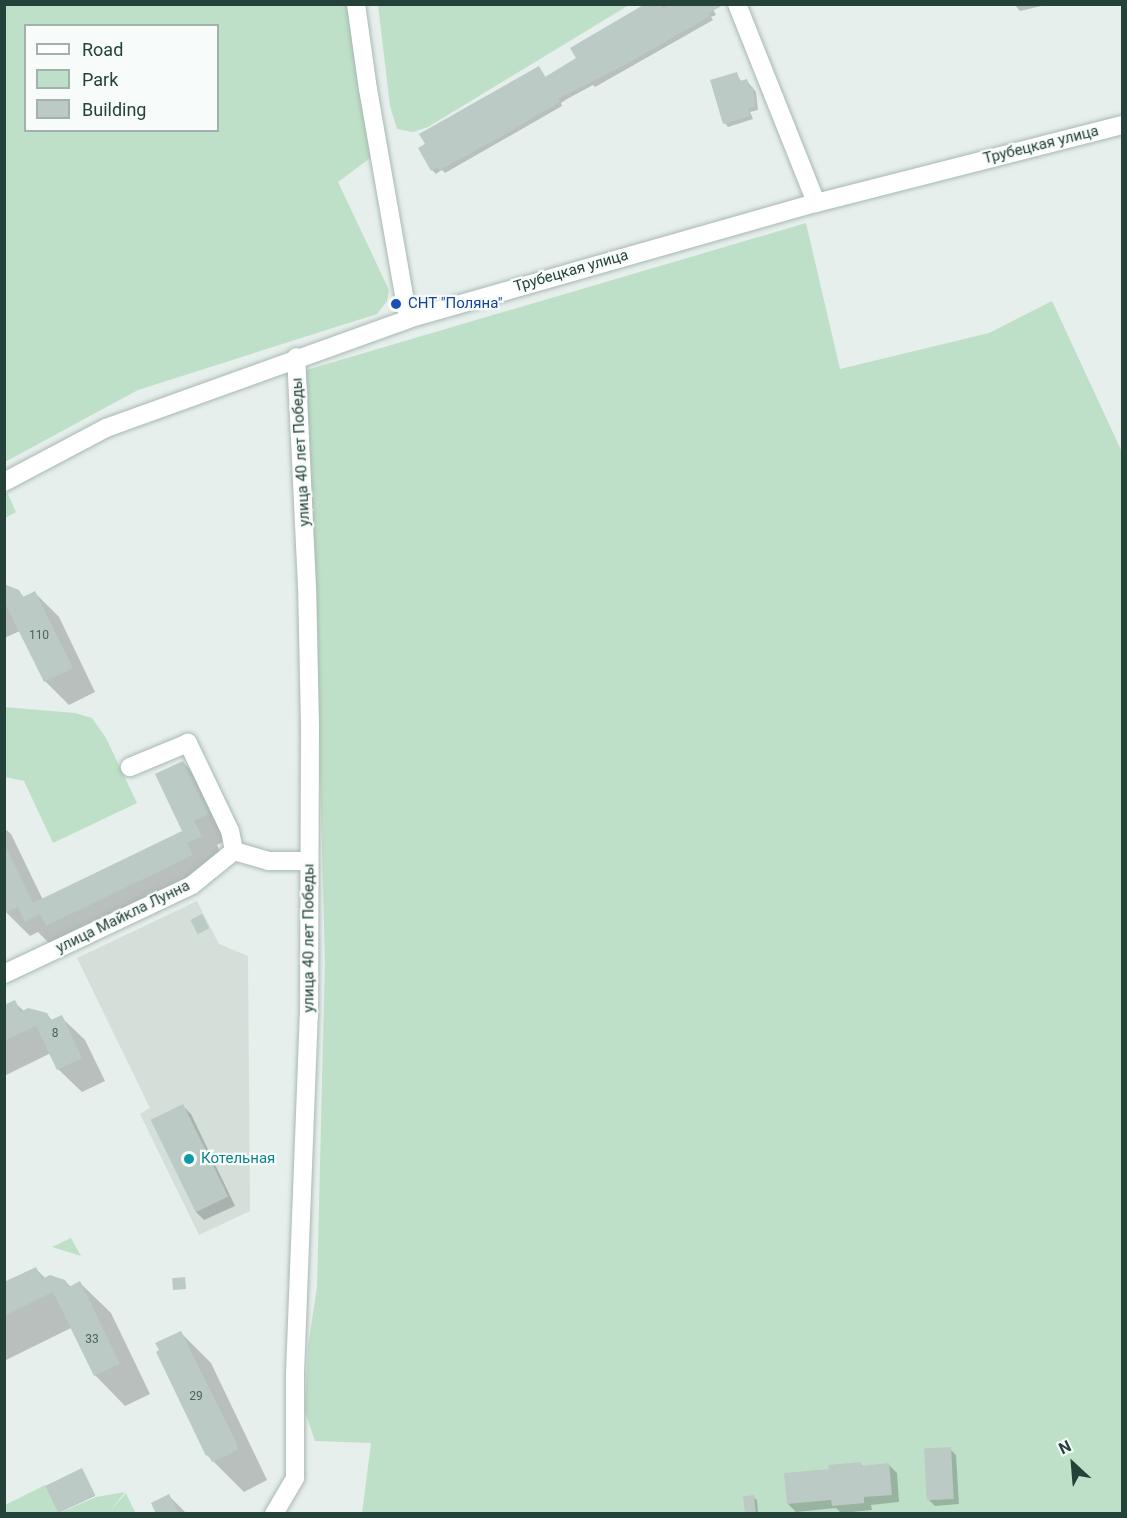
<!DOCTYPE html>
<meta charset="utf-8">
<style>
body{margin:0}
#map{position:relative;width:1127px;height:1518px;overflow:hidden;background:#e6efeb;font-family:Roboto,sans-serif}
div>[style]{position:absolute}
.built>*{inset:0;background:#d4dfda}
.green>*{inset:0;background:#bfe0c8}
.shadow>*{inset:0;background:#0003}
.building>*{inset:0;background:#bbcac4;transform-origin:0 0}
.roads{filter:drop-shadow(0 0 2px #a8b8b2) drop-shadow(0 0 2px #a8b8b2)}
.minor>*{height:18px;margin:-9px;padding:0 9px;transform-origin:9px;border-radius:9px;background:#fff}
.dots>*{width:16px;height:16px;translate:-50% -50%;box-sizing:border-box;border:3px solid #f7fbf9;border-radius:50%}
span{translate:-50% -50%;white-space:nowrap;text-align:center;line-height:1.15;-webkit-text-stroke:4.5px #f7fbf9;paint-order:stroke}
.number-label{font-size:12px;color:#4a645c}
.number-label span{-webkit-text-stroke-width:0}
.street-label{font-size:15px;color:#24423a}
.transit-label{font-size:15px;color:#164399}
.left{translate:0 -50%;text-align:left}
.culture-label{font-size:15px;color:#0d838f}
.frame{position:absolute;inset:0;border:6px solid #24423a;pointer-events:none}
.legend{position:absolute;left:24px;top:24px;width:195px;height:108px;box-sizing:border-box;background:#f7fbf9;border:2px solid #a3b1ad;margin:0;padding:8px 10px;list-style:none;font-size:18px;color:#24423a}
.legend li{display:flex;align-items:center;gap:12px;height:30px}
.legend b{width:30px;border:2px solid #a3b1ad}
.north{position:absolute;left:1043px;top:1434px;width:60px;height:60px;-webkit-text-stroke:4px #f7fbf9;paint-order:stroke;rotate:334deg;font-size:16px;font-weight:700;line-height:24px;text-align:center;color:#24423a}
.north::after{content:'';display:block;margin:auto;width:21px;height:27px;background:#24423a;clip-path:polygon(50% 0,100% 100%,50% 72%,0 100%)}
</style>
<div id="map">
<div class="built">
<div style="clip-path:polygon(197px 901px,219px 944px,248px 956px,250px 1211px,199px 1235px,140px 1114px,150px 1108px,77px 958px)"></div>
</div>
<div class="green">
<div style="clip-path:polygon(evenodd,5px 5px,347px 5px,373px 156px,338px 182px,389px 290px,387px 301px,377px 314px,138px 390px,5px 462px,5px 5px,26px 26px,218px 26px,218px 130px,26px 130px,26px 26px)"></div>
<div style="clip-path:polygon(378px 5px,378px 4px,629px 5px,428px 127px,413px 132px,397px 129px,390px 106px)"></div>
<div style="clip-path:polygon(806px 223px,840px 369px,989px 333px,1052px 301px,1122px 452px,1122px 1513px,362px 1513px,371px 1443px,315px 1441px,305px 1412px,308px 1346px,317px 1287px,325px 961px,317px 661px,303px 371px)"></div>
<div style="clip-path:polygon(7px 492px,16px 512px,5px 518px,5px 493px)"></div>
<div style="clip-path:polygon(4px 707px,75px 713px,92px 718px,106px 738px,137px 803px,53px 843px,24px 781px,5px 777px)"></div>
<div style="clip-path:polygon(71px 1238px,81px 1256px,52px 1247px)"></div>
<div style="clip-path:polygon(45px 1485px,59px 1513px,5px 1514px,5px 1505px)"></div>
<div style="clip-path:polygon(125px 1492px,110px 1511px,126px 1493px,135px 1512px,132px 1513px,59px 1513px,96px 1497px)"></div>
</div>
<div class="shadow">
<div style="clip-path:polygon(649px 4px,710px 4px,716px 15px,711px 17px,713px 20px,595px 87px,593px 85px,567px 99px,561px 103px,562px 106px,445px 173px,442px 170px,436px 174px,432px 170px,420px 149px,539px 67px,546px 78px,578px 59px)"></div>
<div style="clip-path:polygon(1014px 4px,1050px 4px,1020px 11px)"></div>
<div style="clip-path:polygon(736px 74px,742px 82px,747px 81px,756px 92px,758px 110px,750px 112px,753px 119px,728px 127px,725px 123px)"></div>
<div style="clip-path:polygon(4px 586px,18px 591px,25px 598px,35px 593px,59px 617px,95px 692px,69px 705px,45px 681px,20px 631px,4px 638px)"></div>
<div style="clip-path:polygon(183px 762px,206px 786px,231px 838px,217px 845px,224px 860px,210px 867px,215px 879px,70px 949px,50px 944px,38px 932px,30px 936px,6px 912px,4px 828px,11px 834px,43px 900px,184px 832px)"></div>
<div style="clip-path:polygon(14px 1002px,24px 1011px,46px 1014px,53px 1021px,61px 1017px,85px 1040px,105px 1081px,82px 1092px,58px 1069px,51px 1053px,4px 1076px,4px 1006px)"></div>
<div style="clip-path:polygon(183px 1106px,191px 1114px,235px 1206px,204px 1220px,196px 1212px)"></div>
<div style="clip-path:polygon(36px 1269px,46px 1279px,65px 1281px,71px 1287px,80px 1283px,111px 1313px,150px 1394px,125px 1406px,95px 1375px,71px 1328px,4px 1361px,4px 1284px)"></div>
<div style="clip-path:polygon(181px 1333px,211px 1363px,267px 1480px,244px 1492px,207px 1455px)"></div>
<div style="clip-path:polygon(950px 1449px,956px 1455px,959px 1504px,935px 1506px,929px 1500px)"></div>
<div style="clip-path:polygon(860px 1464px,864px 1467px,889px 1465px,897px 1473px,899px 1502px,871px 1505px,872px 1510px,841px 1513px,836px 1508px,796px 1512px,788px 1504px,830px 1470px)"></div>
<div style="clip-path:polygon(83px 1471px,95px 1496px,60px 1512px,59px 1511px)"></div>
<div style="clip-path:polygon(169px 1496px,187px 1514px,154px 1514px)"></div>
<div style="clip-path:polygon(753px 1497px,757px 1500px,758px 1514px,746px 1514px)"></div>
</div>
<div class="building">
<div style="clip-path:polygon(645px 4px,661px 4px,663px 9px,671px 4px,725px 4px,709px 13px,710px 16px,625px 65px,563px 96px,558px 99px,560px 102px,495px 140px,440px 170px,438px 167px,431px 171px,418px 148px,425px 144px,419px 134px,539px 66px,545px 77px,576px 58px,570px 48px)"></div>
<div style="clip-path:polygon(737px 72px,740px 81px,747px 79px,750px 88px,753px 87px,755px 106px,748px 109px,750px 116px,723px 124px,710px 80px)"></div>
<div style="clip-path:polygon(4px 584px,19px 590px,23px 597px,35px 591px,73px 668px,44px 682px,4px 601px)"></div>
<div style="clip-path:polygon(183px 761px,209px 814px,194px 821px,202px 836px,187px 843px,193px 855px,46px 926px,40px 914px,25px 922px,18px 907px,4px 913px,4px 843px,33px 903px,182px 831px,155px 774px)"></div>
<div style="left:202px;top:914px;width:16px;height:13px;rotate:63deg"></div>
<div style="clip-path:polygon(15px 1000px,21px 1012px,28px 1008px,47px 1013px,51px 1020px,62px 1015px,82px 1058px,57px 1070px,36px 1026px,4px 1041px,4px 1005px)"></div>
<div style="left:183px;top:1104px;width:103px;height:36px;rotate:64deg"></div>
<div style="clip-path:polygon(36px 1267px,42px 1279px,50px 1275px,65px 1280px,69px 1287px,80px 1281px,120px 1364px,94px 1376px,53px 1292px,4px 1316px,4px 1282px)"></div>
<div style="left:185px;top:1277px;width:12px;height:13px;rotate:85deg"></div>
<div style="clip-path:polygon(181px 1331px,236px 1441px,238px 1450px,212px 1462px,208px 1454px,206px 1456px,156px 1352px,159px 1350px,155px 1343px)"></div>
<div style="left:951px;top:1447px;width:52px;height:27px;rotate:87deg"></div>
<div style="clip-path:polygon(861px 1462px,861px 1466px,889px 1463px,892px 1495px,864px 1497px,864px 1503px,832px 1506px,831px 1500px,787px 1504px,784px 1473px,829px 1469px,828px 1465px)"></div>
<div style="left:82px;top:1468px;width:30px;height:41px;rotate:64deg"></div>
<div style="clip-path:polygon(169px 1494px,179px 1514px,156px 1514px,151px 1503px)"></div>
<div style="left:754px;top:1495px;width:19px;height:11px;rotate:84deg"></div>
</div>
<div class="roads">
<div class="minor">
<div style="left:356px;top:4px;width:86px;rotate:82deg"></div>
<div style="left:368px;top:89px;width:233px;rotate:80.1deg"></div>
<div style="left:737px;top:4px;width:214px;rotate:68.3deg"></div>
<div style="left:4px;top:482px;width:115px;rotate:-27.9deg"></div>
<div style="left:106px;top:428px;width:321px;rotate:-19.8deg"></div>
<div style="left:408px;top:319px;width:424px;rotate:-15.9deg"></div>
<div style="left:816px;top:203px;width:316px;rotate:-14.3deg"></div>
<div style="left:234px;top:851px;width:35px;rotate:16deg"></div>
<div style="left:268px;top:861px;width:41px"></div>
<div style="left:4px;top:974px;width:208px;rotate:-25.3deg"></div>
<div style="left:192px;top:885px;width:54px;rotate:-39deg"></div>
<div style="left:234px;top:851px;width:20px;rotate:-101deg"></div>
<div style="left:230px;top:831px;width:98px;rotate:-115.5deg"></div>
<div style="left:188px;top:743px;width:63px;rotate:157.5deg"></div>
<div style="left:274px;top:1514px;width:42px;rotate:-59.7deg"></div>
<div style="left:295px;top:1478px;width:104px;rotate:-90deg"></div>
<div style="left:295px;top:1374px;width:358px;rotate:-87.8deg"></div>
<div style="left:309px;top:1016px;width:290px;rotate:-89.8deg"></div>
<div style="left:310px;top:726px;width:139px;rotate:-91.2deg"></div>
<div style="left:307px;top:587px;width:230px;rotate:-92.7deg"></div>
</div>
</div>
<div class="dots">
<div style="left:396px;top:304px;background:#1a4fb4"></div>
<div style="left:189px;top:1159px;background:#0f9aa8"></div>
</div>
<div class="number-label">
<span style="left:39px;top:636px">110</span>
<span style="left:55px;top:1034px">8</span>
<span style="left:92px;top:1340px">33</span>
<span style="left:196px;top:1397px">29</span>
</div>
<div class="street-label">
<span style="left:1041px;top:145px;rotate:-14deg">Трубецкая улица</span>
<span style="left:571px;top:271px;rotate:-16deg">Трубецкая улица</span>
<span style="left:301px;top:452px;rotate:-93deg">улица 40 лет Победы</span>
<span style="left:123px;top:917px;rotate:-26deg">улица Майкла Лунна</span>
<span style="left:309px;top:938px;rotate:-90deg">улица 40 лет Победы</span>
</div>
<div class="transit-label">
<span class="left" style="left:408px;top:304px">СНТ "Поляна"</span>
</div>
<div class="culture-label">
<span class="left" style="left:201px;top:1159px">Котельная</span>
</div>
<div class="frame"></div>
<ul class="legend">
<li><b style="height:8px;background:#fff"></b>Road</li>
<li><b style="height:16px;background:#bfe0c8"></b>Park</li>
<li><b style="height:16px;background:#bbcac4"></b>Building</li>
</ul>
<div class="north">N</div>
</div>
